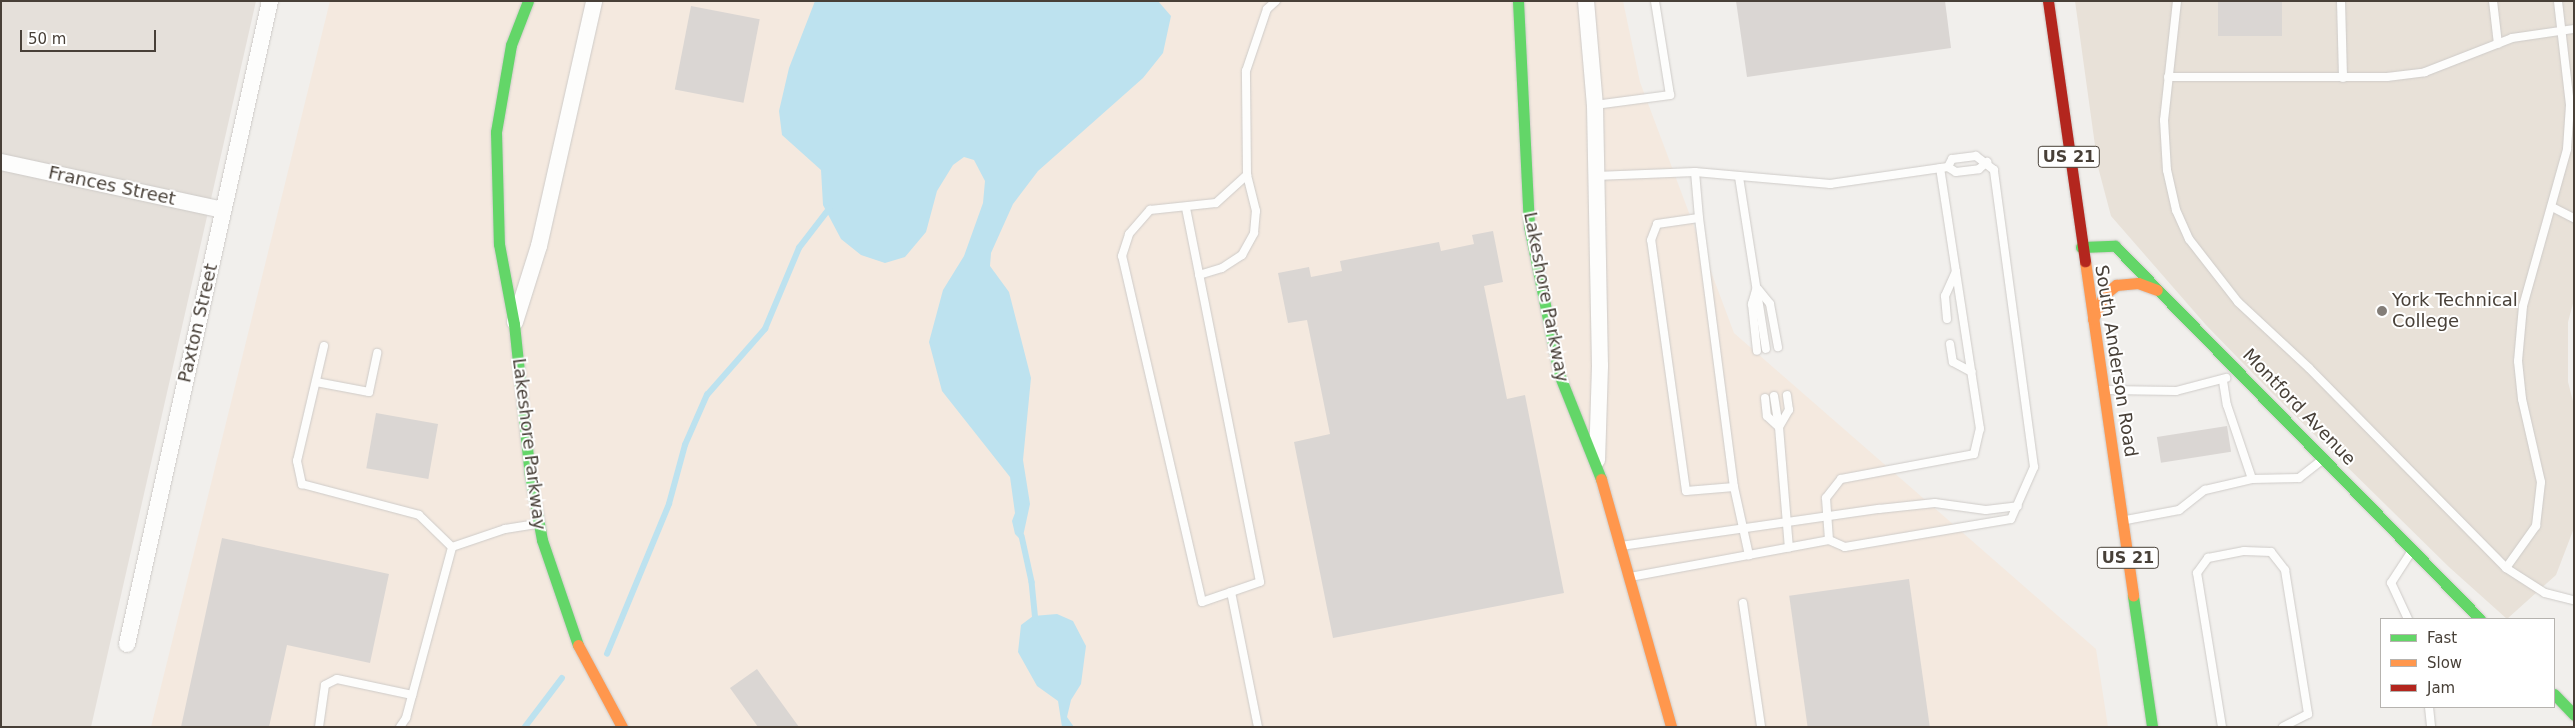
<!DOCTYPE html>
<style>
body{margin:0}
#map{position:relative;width:2575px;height:728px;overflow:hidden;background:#f1efec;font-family:"DejaVu Sans",sans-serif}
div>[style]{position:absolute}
.residential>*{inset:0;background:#e5e0da}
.commercial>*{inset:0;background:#f4e9df}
.education>*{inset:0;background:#e8e1d8}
.water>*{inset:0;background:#bde2ef}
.stream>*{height:5.5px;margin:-2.75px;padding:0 2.75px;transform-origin:2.75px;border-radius:2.75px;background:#bde2ef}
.building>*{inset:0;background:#dad6d3;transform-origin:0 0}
.roads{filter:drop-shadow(0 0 1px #cecbc8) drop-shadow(0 0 1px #cecbc8)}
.lane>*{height:8px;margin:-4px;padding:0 4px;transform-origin:4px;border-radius:4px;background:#fdfdfc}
.street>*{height:16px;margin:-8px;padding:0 8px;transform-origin:8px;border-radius:8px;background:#fdfdfc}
.fast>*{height:11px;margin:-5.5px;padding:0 5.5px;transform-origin:5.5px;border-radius:5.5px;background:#63d668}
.slow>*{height:11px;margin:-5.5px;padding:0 5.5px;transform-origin:5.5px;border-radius:5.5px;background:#ff974d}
.jam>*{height:11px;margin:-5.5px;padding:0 5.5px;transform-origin:5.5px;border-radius:5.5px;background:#b3261e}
.dots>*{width:14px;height:14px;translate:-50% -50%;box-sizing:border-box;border:2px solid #fff;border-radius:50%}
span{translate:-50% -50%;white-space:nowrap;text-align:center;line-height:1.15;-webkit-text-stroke:4px #fff;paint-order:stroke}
.shield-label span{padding:1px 4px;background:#fff;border:1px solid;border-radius:4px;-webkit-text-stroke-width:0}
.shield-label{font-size:16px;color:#484038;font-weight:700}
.street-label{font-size:18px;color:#484038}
.poi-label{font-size:18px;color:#484038}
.left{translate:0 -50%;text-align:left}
.frame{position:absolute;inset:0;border:2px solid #484038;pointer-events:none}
.legend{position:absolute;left:2380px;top:618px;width:175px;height:90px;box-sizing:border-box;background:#fff;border:1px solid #b6b3af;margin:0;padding:6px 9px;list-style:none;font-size:15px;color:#484038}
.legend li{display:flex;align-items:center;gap:10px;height:25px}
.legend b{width:25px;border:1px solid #b6b3af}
.scale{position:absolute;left:20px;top:30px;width:136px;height:22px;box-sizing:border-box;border:2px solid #484038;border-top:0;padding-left:6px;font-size:15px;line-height:18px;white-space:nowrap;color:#484038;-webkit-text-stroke:4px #fff;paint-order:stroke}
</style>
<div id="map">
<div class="residential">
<div style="clip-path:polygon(1px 1px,256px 1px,91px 727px,1px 727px)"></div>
</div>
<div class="commercial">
<div style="clip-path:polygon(330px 1px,1623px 1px,1640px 82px,1734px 333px,2096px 649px,2108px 727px,151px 727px)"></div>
</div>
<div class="education">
<div style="clip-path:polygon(2075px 1px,2574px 1px,2574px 300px,2568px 322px,2568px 382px,2574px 405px,2574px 528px,2556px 575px,2507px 619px,2449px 567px,2271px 392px,2206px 325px,2111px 216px,2098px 167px)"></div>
</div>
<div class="water">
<div style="clip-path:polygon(815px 1px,1158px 1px,1171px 16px,1163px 53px,1143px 78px,1038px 171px,1013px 204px,991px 253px,990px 266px,1009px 292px,1031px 378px,1023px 460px,1030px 504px,1022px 541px,1015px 534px,1012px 521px,1015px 513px,1010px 477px,942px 391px,929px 342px,943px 290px,964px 256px,983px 203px,985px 181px,974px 160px,964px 157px,953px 165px,937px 191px,926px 232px,905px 257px,885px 263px,861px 255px,841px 239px,823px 205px,821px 170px,782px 135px,779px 111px,789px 68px)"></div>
<div style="clip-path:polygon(1057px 614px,1073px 621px,1086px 646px,1081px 684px,1071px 700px,1067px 717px,1074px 727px,1062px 727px,1058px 701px,1037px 686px,1018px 652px,1021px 625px,1033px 616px)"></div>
</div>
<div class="stream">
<div style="left:1022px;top:536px;width:47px;rotate:77.7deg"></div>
<div style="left:1032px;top:582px;width:40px;rotate:84.3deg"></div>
<div style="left:607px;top:654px;width:162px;rotate:-67.5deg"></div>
<div style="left:669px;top:504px;width:61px;rotate:-74.8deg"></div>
<div style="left:685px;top:445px;width:55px;rotate:-66.3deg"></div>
<div style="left:707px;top:395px;width:88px;rotate:-48.7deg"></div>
<div style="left:765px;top:329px;width:88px;rotate:-67.2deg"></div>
<div style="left:799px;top:248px;width:49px;rotate:-52.4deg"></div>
<div style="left:525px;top:727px;width:61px;rotate:-52.9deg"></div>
</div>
<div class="building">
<div style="clip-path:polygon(1736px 1px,1945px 1px,1951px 48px,1747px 77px)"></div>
<div style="left:2218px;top:1px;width:64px;height:35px"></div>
<div style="left:691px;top:6px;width:70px;height:85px;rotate:11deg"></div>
<div style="clip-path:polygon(1493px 231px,1503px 282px,1484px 286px,1507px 399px,1525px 395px,1564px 593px,1333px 638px,1294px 442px,1330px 434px,1307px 320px,1288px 323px,1278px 273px,1309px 267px,1311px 277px,1342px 271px,1340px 261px,1439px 242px,1441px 251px,1474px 244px,1472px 235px)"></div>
<div style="left:376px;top:413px;width:63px;height:56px;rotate:10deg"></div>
<div style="left:2227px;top:426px;width:26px;height:71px;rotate:81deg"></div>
<div style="clip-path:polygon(222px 538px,389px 574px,370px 663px,287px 645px,269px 727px,181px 727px)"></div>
<div style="left:1909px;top:579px;width:149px;height:121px;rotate:82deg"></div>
<div style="clip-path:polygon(757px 669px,799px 727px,758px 727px,730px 688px)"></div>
</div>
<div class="roads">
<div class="lane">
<div style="left:2177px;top:1px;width:120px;rotate:96.2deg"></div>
<div style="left:2164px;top:120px;width:50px;rotate:86.6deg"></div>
<div style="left:2167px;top:170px;width:41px;rotate:77.3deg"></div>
<div style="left:2176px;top:210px;width:32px;rotate:66deg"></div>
<div style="left:2189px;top:239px;width:80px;rotate:52.1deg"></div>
<div style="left:2238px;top:302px;width:97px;rotate:42.9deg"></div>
<div style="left:2309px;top:368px;width:281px;rotate:45.4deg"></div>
<div style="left:2506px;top:568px;width:46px;rotate:32.7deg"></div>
<div style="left:2545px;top:593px;width:30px;rotate:14deg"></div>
<div style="left:2341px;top:1px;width:77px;rotate:88.5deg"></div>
<div style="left:2493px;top:1px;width:43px;rotate:83.4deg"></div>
<div style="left:2168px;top:77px;width:219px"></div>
<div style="left:2387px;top:77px;width:38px;rotate:-7deg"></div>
<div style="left:2425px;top:72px;width:93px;rotate:-21.3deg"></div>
<div style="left:2512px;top:38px;width:63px;rotate:-8.3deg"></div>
<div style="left:1595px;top:105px;width:76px;rotate:-7.6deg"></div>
<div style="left:1670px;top:95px;width:95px;rotate:-99.1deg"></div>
<div style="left:1695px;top:172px;width:46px;rotate:85deg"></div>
<div style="left:1596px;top:176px;width:99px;rotate:-2.3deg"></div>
<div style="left:1695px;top:172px;width:136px;rotate:5.1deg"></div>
<div style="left:1830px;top:184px;width:119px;rotate:-8.2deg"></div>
<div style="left:1948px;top:167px;width:9px;rotate:32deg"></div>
<div style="left:1956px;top:172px;width:23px;rotate:-7deg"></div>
<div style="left:1979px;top:169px;width:11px;rotate:-41deg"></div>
<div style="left:1739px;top:177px;width:174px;rotate:81.1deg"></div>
<div style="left:2552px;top:207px;width:25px;rotate:27deg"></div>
<div style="left:1186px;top:208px;width:381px;rotate:78.8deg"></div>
<div style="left:1260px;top:582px;width:61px;rotate:161deg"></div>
<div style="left:1202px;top:602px;width:355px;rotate:-103deg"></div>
<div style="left:1122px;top:256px;width:23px;rotate:-72deg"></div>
<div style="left:1129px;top:234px;width:32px;rotate:-49deg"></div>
<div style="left:1150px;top:210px;width:66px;rotate:-6.1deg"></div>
<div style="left:1216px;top:203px;width:42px;rotate:-42.1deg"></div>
<div style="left:1247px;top:175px;width:104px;rotate:-90.6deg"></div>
<div style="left:1246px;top:71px;width:65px;rotate:-71.3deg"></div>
<div style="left:1267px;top:9px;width:12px;rotate:-42deg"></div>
<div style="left:1199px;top:275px;width:24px;rotate:-17deg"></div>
<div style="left:1222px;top:268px;width:24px;rotate:-33deg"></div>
<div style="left:1242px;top:255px;width:25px;rotate:-61deg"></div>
<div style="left:1254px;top:233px;width:22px;rotate:-85deg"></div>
<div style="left:1256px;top:211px;width:37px;rotate:-104deg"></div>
<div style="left:1758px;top:289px;width:19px;rotate:51deg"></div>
<div style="left:1770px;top:304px;width:44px;rotate:79.5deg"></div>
<div style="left:1756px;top:290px;width:15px;rotate:106deg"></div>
<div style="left:1752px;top:304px;width:47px;rotate:83.9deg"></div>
<div style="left:1947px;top:319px;width:23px;rotate:-95deg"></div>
<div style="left:1945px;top:296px;width:27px;rotate:-66deg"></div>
<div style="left:1950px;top:344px;width:18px;rotate:81deg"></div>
<div style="left:1953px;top:362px;width:21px;rotate:28deg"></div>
<div style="left:324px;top:346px;width:118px;rotate:103.2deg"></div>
<div style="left:297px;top:461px;width:24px;rotate:78deg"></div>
<div style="left:302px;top:484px;width:121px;rotate:14.8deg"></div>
<div style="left:419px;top:515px;width:46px;rotate:44.1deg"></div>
<div style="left:2223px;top:381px;width:24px;rotate:81deg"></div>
<div style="left:2227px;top:405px;width:78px;rotate:71.3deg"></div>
<div style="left:2252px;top:479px;width:47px;rotate:-1.2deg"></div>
<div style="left:2299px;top:478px;width:28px;rotate:-38deg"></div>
<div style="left:316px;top:382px;width:54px;rotate:10.7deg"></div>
<div style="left:369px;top:392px;width:40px;rotate:-78deg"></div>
<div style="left:2108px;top:390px;width:68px;rotate:0.8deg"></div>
<div style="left:2176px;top:391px;width:52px;rotate:-14.6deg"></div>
<div style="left:1774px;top:396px;width:31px;rotate:81deg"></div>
<div style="left:1765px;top:398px;width:18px;rotate:84deg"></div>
<div style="left:1767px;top:416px;width:16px;rotate:43deg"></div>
<div style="left:1779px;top:427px;width:121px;rotate:85.3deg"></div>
<div style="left:1779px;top:427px;width:20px;rotate:-60deg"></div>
<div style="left:1789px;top:410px;width:15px;rotate:-98deg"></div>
<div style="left:1734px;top:487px;width:48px;rotate:175.2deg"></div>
<div style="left:1686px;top:491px;width:253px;rotate:-97.9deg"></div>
<div style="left:1651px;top:240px;width:17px;rotate:-69deg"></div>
<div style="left:1657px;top:224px;width:42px;rotate:-8.1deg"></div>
<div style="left:1699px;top:218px;width:271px;rotate:82.6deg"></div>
<div style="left:1734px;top:487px;width:70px;rotate:77.6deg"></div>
<div style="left:2126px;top:520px;width:54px;rotate:-10.7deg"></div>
<div style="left:2179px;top:510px;width:33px;rotate:-38deg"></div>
<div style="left:2205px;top:490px;width:48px;rotate:-13.2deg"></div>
<div style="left:1829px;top:540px;width:42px;rotate:-94.1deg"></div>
<div style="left:1826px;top:498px;width:24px;rotate:-52deg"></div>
<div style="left:1841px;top:479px;width:135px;rotate:-10.6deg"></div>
<div style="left:1974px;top:454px;width:26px;rotate:-77deg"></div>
<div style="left:1980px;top:429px;width:264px;rotate:-98.7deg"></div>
<div style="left:1621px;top:546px;width:261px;rotate:-8.2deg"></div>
<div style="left:1879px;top:509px;width:56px;rotate:-6.1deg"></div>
<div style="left:1935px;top:503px;width:51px;rotate:7.8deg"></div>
<div style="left:1986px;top:510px;width:32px;rotate:-7deg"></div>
<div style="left:2506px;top:568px;width:52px;rotate:-54.5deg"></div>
<div style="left:2536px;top:526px;width:44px;rotate:-83.5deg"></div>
<div style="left:2541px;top:482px;width:85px;rotate:-102.9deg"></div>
<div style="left:2522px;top:399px;width:38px;rotate:-96deg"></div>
<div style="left:2518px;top:361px;width:55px;rotate:-84.8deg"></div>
<div style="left:2523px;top:306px;width:163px;rotate:-74.3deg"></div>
<div style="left:2567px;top:149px;width:44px;rotate:-86.1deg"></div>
<div style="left:2570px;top:105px;width:105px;rotate:-96.6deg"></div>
<div style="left:1630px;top:577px;width:202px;rotate:-10.5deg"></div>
<div style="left:1829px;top:540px;width:17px;rotate:24deg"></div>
<div style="left:1845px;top:547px;width:168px;rotate:-9.6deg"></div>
<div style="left:2011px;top:519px;width:57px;rotate:-66.1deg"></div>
<div style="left:2034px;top:467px;width:300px;rotate:-97.7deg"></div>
<div style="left:1994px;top:170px;width:23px;rotate:-142deg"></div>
<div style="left:1976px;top:156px;width:24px;rotate:173deg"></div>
<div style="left:1952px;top:159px;width:9px;rotate:117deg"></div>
<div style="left:1231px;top:592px;width:138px;rotate:78.7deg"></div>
<div style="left:1743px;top:603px;width:125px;rotate:81.7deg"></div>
<div style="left:2408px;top:619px;width:40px;rotate:-115deg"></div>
<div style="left:2391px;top:583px;width:38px;rotate:-57deg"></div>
<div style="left:2429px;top:707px;width:20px;rotate:84deg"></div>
<div style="left:319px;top:727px;width:42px;rotate:-81.9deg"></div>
<div style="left:325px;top:685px;width:13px;rotate:-27deg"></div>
<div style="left:337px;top:679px;width:77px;rotate:12deg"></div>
<div style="left:400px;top:727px;width:11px;rotate:-56deg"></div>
<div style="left:406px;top:718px;width:177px;rotate:-74.9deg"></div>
<div style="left:452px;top:547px;width:56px;rotate:-18.8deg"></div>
<div style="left:505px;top:529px;width:32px;rotate:-9deg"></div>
<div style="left:2222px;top:727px;width:156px;rotate:-99.2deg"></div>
<div style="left:2197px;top:573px;width:19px;rotate:-54deg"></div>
<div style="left:2208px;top:558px;width:37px;rotate:-11deg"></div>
<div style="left:2244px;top:551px;width:27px;rotate:2deg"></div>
<div style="left:2271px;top:552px;width:23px;rotate:52deg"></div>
<div style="left:2285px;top:570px;width:146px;rotate:80.9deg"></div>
<div style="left:2308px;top:714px;width:28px;rotate:153deg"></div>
</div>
<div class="street">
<div style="left:1586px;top:1px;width:105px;rotate:85.1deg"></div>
<div style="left:1595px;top:106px;width:260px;rotate:88.9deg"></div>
<div style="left:1600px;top:366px;width:94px;rotate:91.8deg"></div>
<div style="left:1px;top:162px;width:227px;rotate:12.2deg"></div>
<div style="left:515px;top:322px;width:80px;rotate:-72.5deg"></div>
<div style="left:539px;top:246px;width:251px;rotate:-77.3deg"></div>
<div style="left:127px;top:644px;width:659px;rotate:-77.46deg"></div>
</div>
<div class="fast">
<div style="left:528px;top:1px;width:47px;rotate:111.1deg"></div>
<div style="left:511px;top:45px;width:88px;rotate:99.8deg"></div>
<div style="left:496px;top:132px;width:112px;rotate:88.5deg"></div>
<div style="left:499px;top:244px;width:81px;rotate:79.4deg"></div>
<div style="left:514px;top:324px;width:152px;rotate:84deg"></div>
<div style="left:530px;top:475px;width:66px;rotate:79.5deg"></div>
<div style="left:542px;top:540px;width:111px;rotate:71.1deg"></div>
<div style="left:1518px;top:1px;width:225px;rotate:87.2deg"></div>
<div style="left:1529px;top:226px;width:151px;rotate:78.5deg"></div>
<div style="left:1559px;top:374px;width:113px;rotate:68.2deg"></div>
<div style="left:2081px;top:247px;width:34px;rotate:-2deg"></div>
<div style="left:2115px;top:246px;width:522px;rotate:45.62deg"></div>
<div style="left:2133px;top:596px;width:132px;rotate:81.7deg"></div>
<div style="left:2554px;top:694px;width:29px;rotate:46deg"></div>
</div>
<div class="slow">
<div style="left:2085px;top:261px;width:338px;rotate:81.8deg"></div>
<div style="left:2093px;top:319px;width:26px;rotate:-65deg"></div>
<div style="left:2104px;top:295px;width:16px;rotate:-40deg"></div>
<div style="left:2116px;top:285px;width:22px;rotate:-5deg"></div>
<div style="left:2138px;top:283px;width:20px;rotate:20deg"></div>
<div style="left:1601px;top:479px;width:258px;rotate:74.2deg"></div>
<div style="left:578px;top:645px;width:93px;rotate:61.8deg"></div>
</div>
<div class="jam">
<div style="left:2048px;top:1px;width:263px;rotate:81.9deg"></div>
</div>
</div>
<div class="dots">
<div style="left:2382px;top:311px;background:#837d77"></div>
</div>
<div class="shield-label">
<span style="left:2069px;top:157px">US 21</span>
<span style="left:2128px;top:558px">US 21</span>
</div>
<div class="street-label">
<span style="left:112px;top:186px;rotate:12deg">Frances Street</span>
<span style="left:1546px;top:297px;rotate:79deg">Lakeshore Parkway</span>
<span style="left:198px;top:323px;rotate:-77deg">Paxton Street</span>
<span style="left:2116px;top:361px;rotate:81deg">South Anderson Road</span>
<span style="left:2299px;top:407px;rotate:46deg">Montford Avenue</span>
<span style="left:529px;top:444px;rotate:83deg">Lakeshore Parkway</span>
</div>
<div class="poi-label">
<span class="left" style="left:2392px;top:311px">York Technical<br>College</span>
</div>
<div class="frame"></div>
<ul class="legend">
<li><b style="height:6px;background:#63d668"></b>Fast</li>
<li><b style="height:6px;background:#ff974d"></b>Slow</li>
<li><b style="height:6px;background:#b3261e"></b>Jam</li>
</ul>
<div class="scale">50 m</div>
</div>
